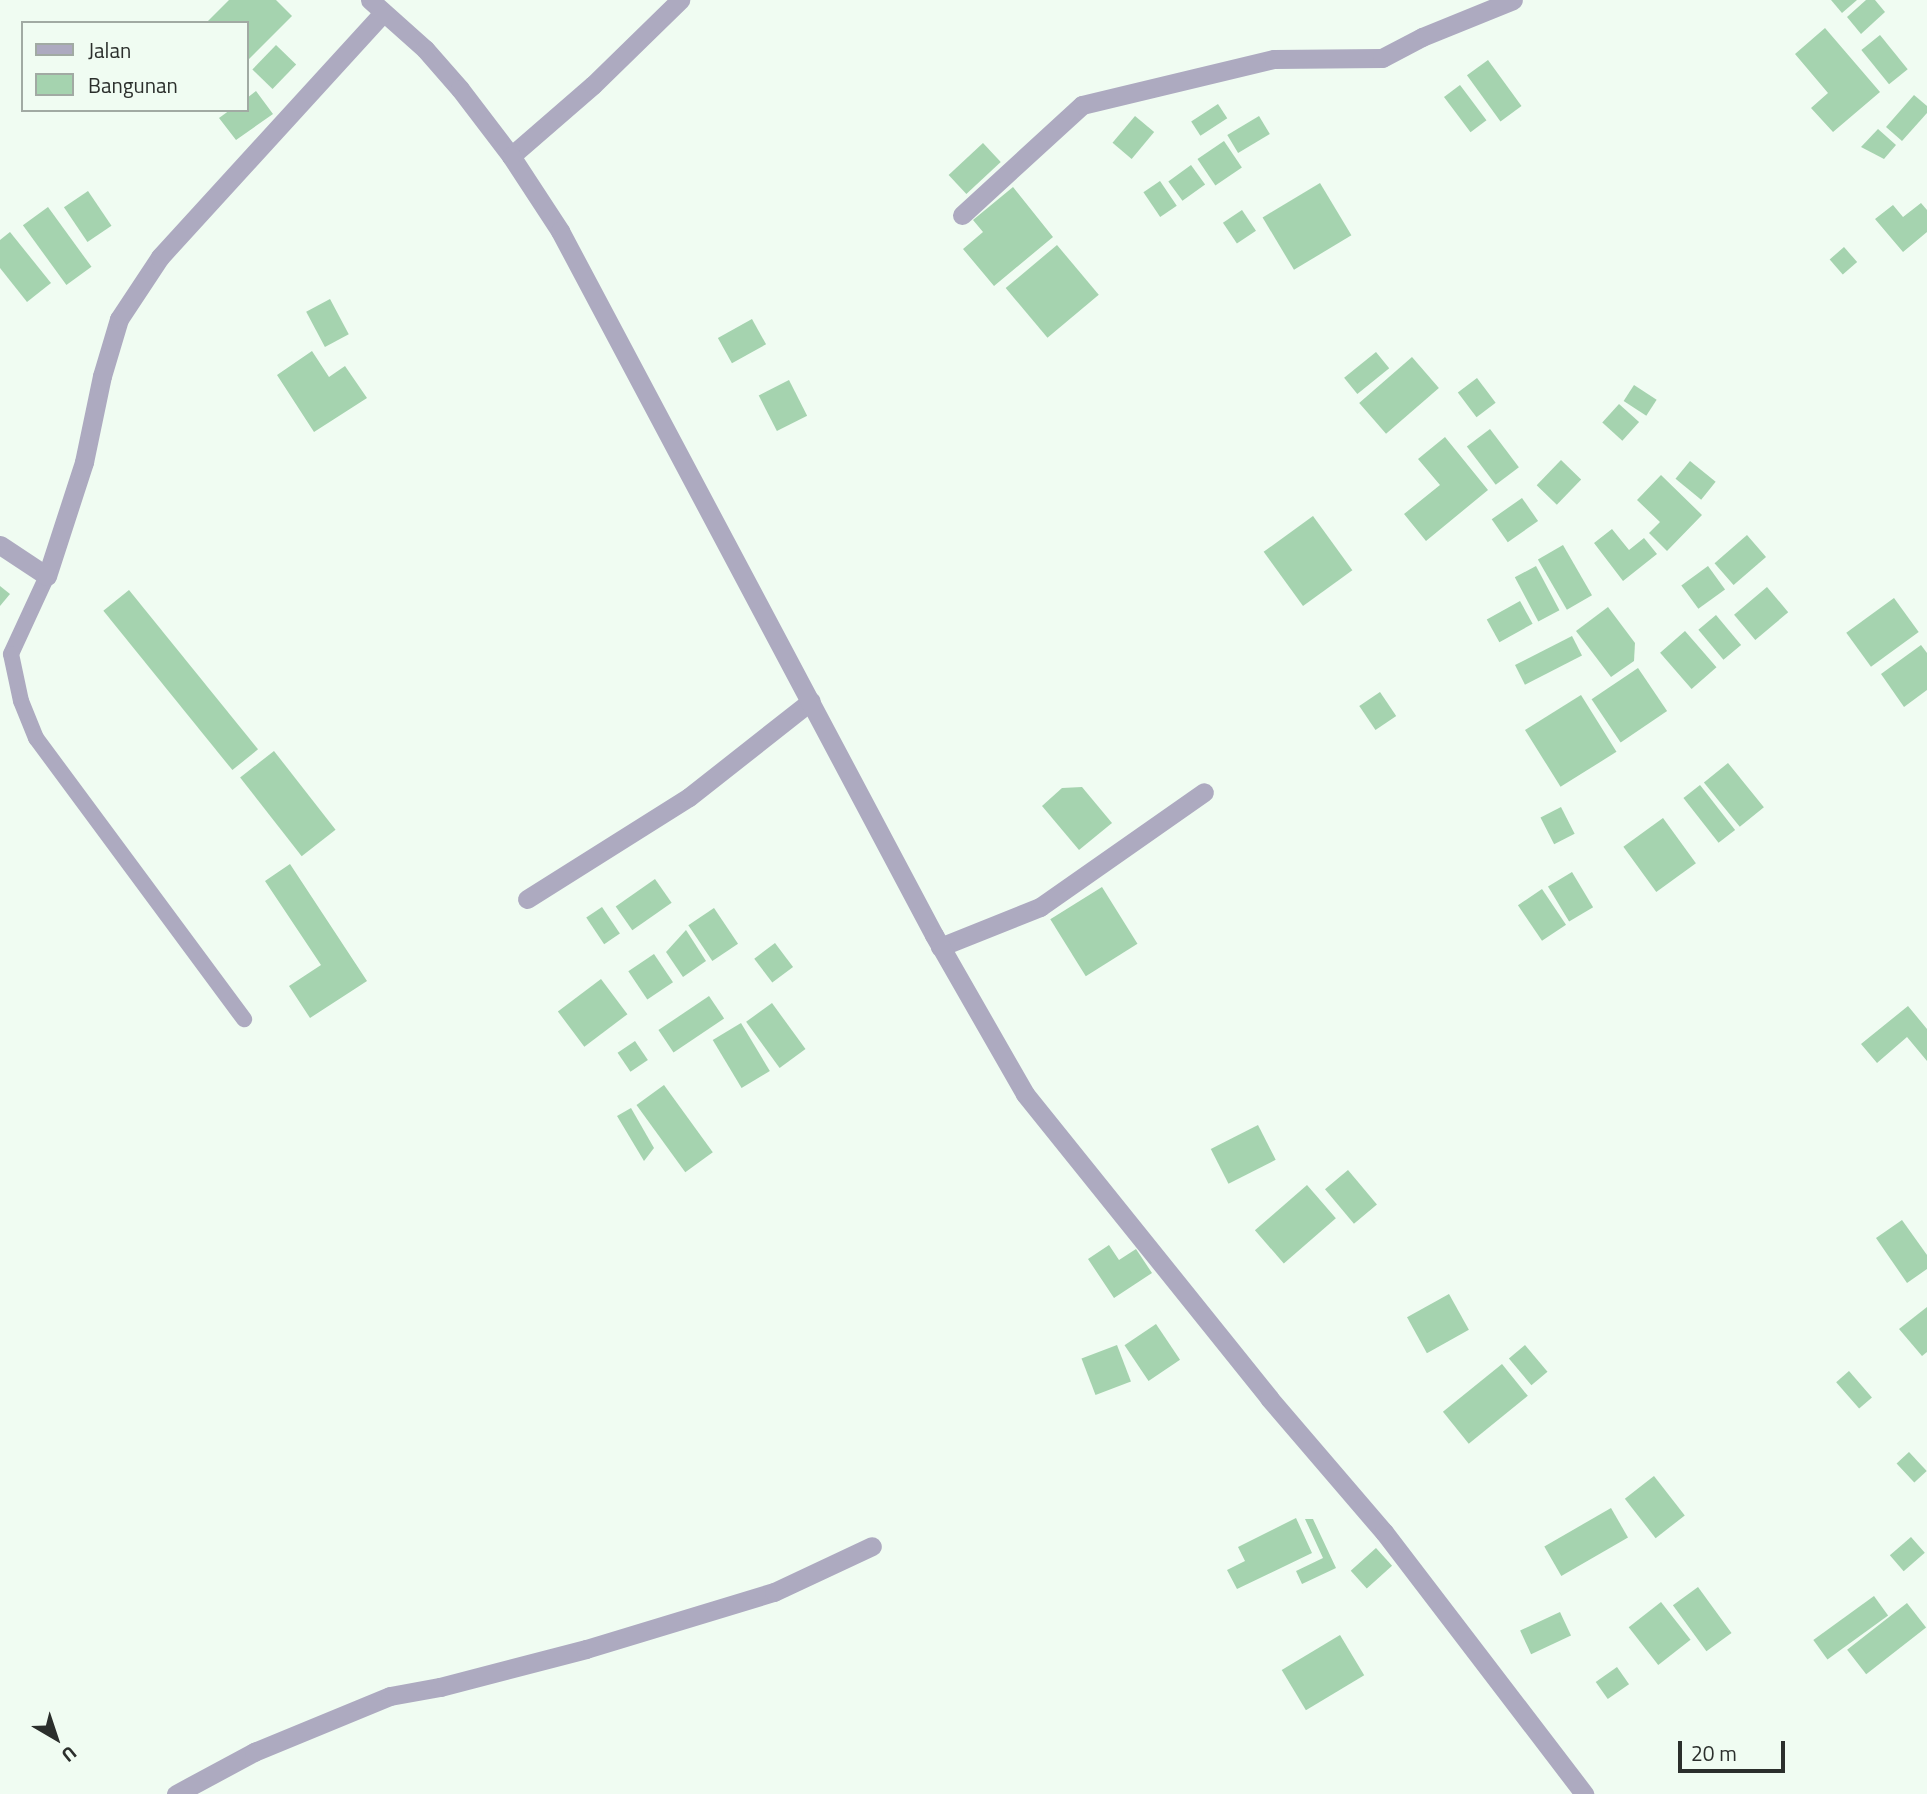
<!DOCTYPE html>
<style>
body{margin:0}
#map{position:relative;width:1927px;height:1794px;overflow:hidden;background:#f0fcf2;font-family:"Titillium Web",sans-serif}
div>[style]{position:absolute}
.building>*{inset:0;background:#a5d3af;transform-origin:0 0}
.service>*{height:16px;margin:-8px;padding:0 8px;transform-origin:8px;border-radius:8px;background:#adaac0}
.minor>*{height:19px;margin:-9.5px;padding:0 9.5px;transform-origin:9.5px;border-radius:9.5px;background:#adaac0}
.tertiary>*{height:19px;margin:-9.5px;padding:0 9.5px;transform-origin:9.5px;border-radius:9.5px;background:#adaac0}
span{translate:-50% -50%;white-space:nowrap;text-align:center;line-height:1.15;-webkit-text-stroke:5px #f0fcf2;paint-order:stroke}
.legend{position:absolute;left:21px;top:21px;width:228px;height:91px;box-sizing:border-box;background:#f0fcf2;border:2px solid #a1aaa3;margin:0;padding:9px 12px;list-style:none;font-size:21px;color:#2b2f2c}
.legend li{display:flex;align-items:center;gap:14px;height:35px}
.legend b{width:35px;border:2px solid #a1aaa3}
.north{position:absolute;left:21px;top:1703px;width:70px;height:70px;-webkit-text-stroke:5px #f0fcf2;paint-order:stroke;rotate:141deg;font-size:19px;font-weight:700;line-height:28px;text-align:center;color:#2b2f2c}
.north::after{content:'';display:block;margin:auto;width:24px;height:32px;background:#2b2f2c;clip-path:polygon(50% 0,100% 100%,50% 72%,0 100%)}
.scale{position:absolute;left:1678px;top:1741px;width:107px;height:32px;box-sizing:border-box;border:4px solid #2b2f2c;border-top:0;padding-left:9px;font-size:21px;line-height:24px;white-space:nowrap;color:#2b2f2c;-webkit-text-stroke:5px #f0fcf2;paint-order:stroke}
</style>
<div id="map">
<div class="building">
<div style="clip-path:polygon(229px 0,276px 0,292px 16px,247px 61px,247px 23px,206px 23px)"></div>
<div style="clip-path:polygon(1831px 0,1857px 0,1842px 13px)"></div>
<div style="clip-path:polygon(1866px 0,1875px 0,1885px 12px,1861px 34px,1847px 17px)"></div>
<div style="clip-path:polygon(1825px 28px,1880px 92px,1833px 132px,1811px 108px,1828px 93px,1795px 54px)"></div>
<div style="left:1880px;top:35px;width:44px;height:24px;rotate:51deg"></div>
<div style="left:276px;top:45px;width:28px;height:34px;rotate:44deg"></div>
<div style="left:1488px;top:60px;width:57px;height:26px;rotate:54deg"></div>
<div style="left:1460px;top:85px;width:44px;height:20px;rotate:53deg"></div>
<div style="clip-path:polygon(256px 91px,273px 114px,236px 140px,219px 118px,230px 110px,247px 110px,247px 98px)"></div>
<div style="clip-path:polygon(1914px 95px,1927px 106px,1927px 113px,1902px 141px,1886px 127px)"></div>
<div style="left:1218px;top:104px;width:17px;height:32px;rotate:57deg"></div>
<div style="left:1135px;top:116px;width:25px;height:35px;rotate:40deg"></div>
<div style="left:1259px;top:116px;width:21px;height:37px;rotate:59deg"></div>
<div style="clip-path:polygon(1878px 129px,1896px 145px,1884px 159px,1861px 147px)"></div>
<div style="left:1224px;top:141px;width:32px;height:32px;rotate:56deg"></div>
<div style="left:983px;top:143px;width:26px;height:47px;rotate:47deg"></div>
<div style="left:1191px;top:165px;width:24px;height:28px;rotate:54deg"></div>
<div style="left:1160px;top:181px;width:30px;height:20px;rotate:56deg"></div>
<div style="left:1320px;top:183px;width:61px;height:67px;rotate:59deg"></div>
<div style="clip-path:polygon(1013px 187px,1053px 237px,994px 286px,963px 249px,983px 232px,973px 220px)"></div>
<div style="left:88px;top:191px;width:42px;height:29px;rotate:56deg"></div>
<div style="clip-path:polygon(1921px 203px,1927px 210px,1927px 232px,1903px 252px,1875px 219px,1893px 205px,1903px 217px)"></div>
<div style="left:48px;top:207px;width:74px;height:31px;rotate:54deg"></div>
<div style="left:1242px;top:210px;width:25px;height:23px;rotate:56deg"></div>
<div style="clip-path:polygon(10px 232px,51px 283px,27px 302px,0 268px,0 240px)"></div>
<div style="left:1057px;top:245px;width:65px;height:67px;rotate:50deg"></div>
<div style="left:1844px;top:247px;width:20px;height:19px;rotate:49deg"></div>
<div style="left:330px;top:299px;width:40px;height:27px;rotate:62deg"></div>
<div style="left:752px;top:319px;width:29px;height:39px;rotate:61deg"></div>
<div style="clip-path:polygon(312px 351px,329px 377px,345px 366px,367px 398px,314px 432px,277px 375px)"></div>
<div style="left:1376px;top:352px;width:21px;height:41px;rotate:51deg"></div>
<div style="left:1412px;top:357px;width:41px;height:70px;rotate:49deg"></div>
<div style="left:1477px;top:378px;width:31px;height:24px;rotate:53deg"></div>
<div style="left:789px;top:380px;width:40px;height:34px;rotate:63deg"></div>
<div style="left:1634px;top:385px;width:27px;height:19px;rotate:33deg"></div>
<div style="left:1619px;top:404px;width:27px;height:25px;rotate:42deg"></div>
<div style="left:1490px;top:429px;width:48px;height:29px;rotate:53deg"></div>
<div style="clip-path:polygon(1445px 437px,1488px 490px,1426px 541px,1404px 514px,1440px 485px,1418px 459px)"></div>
<div style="left:1561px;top:460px;width:28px;height:35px;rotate:44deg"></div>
<div style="left:1690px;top:461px;width:33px;height:23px;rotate:39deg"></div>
<div style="clip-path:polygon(1661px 475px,1702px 515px,1667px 551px,1649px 533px,1660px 522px,1637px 500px)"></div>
<div style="left:1522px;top:498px;width:28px;height:37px;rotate:55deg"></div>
<div style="left:1313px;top:516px;width:67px;height:61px;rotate:54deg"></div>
<div style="clip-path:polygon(1612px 529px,1629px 550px,1644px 538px,1657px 554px,1623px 581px,1594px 543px)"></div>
<div style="left:1747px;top:535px;width:29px;height:43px;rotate:49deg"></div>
<div style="left:1563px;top:545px;width:58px;height:29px;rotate:60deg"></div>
<div style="left:1536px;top:566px;width:50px;height:24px;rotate:62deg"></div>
<div style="left:1708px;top:566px;width:29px;height:33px;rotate:54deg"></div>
<div style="clip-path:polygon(0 586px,10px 594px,0 606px)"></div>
<div style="left:1767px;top:587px;width:33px;height:43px;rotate:50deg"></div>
<div style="left:129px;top:590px;width:205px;height:33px;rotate:51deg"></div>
<div style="left:1894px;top:598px;width:42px;height:59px;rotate:54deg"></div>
<div style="left:1520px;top:601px;width:26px;height:38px;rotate:61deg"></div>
<div style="clip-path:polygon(1608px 607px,1635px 643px,1634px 661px,1611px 677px,1576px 631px)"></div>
<div style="left:1716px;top:615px;width:39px;height:23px;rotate:50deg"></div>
<div style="left:1685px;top:631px;width:48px;height:33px;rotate:49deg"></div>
<div style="left:1572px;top:636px;width:22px;height:64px;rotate:63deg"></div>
<div style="clip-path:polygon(1921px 645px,1927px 653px,1927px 690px,1904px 707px,1881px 674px)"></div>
<div style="left:1638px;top:668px;width:52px;height:56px;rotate:56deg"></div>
<div style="left:1380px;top:692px;width:29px;height:25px;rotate:56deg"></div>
<div style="left:1581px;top:695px;width:67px;height:66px;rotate:58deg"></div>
<div style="left:274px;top:751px;width:100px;height:43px;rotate:52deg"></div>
<div style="left:1728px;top:763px;width:57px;height:31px;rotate:51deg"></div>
<div style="left:1700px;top:785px;width:57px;height:21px;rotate:52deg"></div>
<div style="clip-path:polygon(1082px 787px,1112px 823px,1079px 850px,1042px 806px,1062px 788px)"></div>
<div style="left:1561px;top:807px;width:30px;height:23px;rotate:63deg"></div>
<div style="left:1663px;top:818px;width:56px;height:49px;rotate:54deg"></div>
<div style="clip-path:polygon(290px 864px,367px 981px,310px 1018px,289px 986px,321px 965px,265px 881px)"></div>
<div style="left:1572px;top:872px;width:41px;height:28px;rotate:59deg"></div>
<div style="left:655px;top:879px;width:29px;height:48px;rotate:55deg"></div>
<div style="left:1102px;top:887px;width:67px;height:61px;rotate:58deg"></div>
<div style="left:1542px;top:889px;width:43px;height:29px;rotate:56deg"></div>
<div style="left:602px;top:907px;width:32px;height:19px;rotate:56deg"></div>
<div style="left:714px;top:908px;width:43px;height:31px;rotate:56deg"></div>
<div style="clip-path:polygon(686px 930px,706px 961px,683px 977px,666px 952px)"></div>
<div style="left:775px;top:943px;width:30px;height:26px;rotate:53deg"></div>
<div style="left:654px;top:954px;width:34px;height:31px;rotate:56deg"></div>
<div style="left:601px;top:979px;width:44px;height:54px;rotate:53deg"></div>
<div style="left:709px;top:996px;width:27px;height:61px;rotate:56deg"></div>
<div style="left:772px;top:1003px;width:57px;height:32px;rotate:54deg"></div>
<div style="clip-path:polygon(1908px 1006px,1927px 1029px,1927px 1061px,1907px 1037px,1877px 1063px,1861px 1044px)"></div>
<div style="left:741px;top:1023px;width:56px;height:33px;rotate:59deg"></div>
<div style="left:635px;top:1041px;width:23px;height:21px;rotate:56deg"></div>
<div style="left:664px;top:1085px;width:83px;height:34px;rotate:54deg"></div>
<div style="clip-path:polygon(631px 1108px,654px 1148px,644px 1161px,617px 1116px)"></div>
<div style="left:1258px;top:1125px;width:39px;height:53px;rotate:63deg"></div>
<div style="left:1348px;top:1170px;width:45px;height:30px;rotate:50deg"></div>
<div style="left:1307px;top:1185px;width:44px;height:69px;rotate:49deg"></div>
<div style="clip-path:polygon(1902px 1220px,1927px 1255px,1927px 1269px,1907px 1283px,1876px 1238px)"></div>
<div style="clip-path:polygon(1109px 1245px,1119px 1260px,1136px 1249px,1152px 1273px,1114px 1298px,1088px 1259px)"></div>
<div style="left:1449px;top:1294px;width:41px;height:48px;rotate:61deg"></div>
<div style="clip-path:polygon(1927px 1307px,1927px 1352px,1922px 1356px,1899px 1329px)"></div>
<div style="left:1156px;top:1324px;width:43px;height:38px;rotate:56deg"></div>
<div style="left:1117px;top:1345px;width:39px;height:38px;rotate:69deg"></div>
<div style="left:1525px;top:1345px;width:35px;height:21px;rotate:50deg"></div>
<div style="left:1502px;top:1364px;width:41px;height:76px;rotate:51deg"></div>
<div style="left:1849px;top:1371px;width:35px;height:17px;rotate:49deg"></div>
<div style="left:1909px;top:1452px;width:26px;height:17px;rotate:47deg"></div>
<div style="left:1654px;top:1476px;width:50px;height:37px;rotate:52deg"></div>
<div style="left:1611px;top:1508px;width:34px;height:77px;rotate:60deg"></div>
<div style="clip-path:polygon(1296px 1518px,1312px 1553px,1237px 1589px,1227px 1570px,1245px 1561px,1238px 1547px)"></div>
<div style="clip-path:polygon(1305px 1519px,1313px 1519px,1336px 1568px,1302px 1584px,1296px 1571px,1323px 1558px)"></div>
<div style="left:1911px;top:1537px;width:21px;height:28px;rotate:49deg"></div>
<div style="left:1376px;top:1548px;width:24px;height:34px;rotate:48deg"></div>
<div style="left:1698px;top:1587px;width:57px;height:31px;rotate:54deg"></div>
<div style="left:1874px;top:1596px;width:24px;height:75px;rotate:54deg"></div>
<div style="left:1661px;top:1602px;width:48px;height:41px;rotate:52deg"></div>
<div style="left:1907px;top:1603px;width:31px;height:76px;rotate:52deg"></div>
<div style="left:1560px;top:1612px;width:26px;height:44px;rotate:65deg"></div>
<div style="left:1340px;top:1635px;width:47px;height:68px;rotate:59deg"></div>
<div style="left:1617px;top:1667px;width:21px;height:26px;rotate:55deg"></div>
</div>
<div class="service">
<div style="left:47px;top:576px;width:86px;rotate:114.8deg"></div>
<div style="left:11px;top:654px;width:48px;rotate:78deg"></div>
<div style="left:21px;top:701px;width:40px;rotate:68deg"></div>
<div style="left:36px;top:738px;width:350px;rotate:53.5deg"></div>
</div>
<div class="minor">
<div style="left:511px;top:156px;width:108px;rotate:-40.9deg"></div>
<div style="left:593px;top:85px;width:122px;rotate:-44.3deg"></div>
<div style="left:962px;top:215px;width:163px;rotate:-42.5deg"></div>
<div style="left:1082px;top:105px;width:197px;rotate:-13.5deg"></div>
<div style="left:1274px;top:59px;width:108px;rotate:-0.5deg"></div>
<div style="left:1382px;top:58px;width:45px;rotate:-27.7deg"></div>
<div style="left:1422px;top:37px;width:98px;rotate:-22.1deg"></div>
<div style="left:0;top:545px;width:56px;rotate:33.4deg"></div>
<div style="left:47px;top:576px;width:120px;rotate:-72deg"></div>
<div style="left:84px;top:462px;width:88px;rotate:-78.2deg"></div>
<div style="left:102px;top:376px;width:59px;rotate:-73.4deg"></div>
<div style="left:119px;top:319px;width:74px;rotate:-56.5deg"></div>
<div style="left:160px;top:257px;width:331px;rotate:-47.6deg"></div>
<div style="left:527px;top:899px;width:191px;rotate:-32.2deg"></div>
<div style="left:689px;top:797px;width:155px;rotate:-38.2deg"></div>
<div style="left:940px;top:947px;width:108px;rotate:-21.8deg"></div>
<div style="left:1040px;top:907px;width:200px;rotate:-35deg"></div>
<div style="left:176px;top:1794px;width:89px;rotate:-28.3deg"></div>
<div style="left:254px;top:1752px;width:147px;rotate:-22.4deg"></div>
<div style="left:390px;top:1696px;width:51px;rotate:-10.2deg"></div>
<div style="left:440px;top:1687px;width:151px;rotate:-14.6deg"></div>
<div style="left:586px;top:1649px;width:196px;rotate:-16.9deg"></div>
<div style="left:774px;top:1592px;width:108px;rotate:-25.1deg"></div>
</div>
<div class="tertiary">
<div style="left:370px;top:0;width:74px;rotate:41.7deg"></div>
<div style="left:425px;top:49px;width:53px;rotate:48.8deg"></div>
<div style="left:460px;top:89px;width:84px;rotate:52.7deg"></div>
<div style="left:511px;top:156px;width:90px;rotate:56.8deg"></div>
<div style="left:560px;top:231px;width:797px;rotate:62.02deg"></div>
<div style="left:934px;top:935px;width:183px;rotate:60.2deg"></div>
<div style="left:1025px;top:1094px;width:390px;rotate:51.2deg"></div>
<div style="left:1269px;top:1398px;width:177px;rotate:49.4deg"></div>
<div style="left:1384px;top:1532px;width:330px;rotate:52.6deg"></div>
</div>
<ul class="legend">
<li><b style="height:9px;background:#adaac0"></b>Jalan</li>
<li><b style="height:19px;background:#a5d3af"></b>Bangunan</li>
</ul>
<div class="north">U</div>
<div class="scale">20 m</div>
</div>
